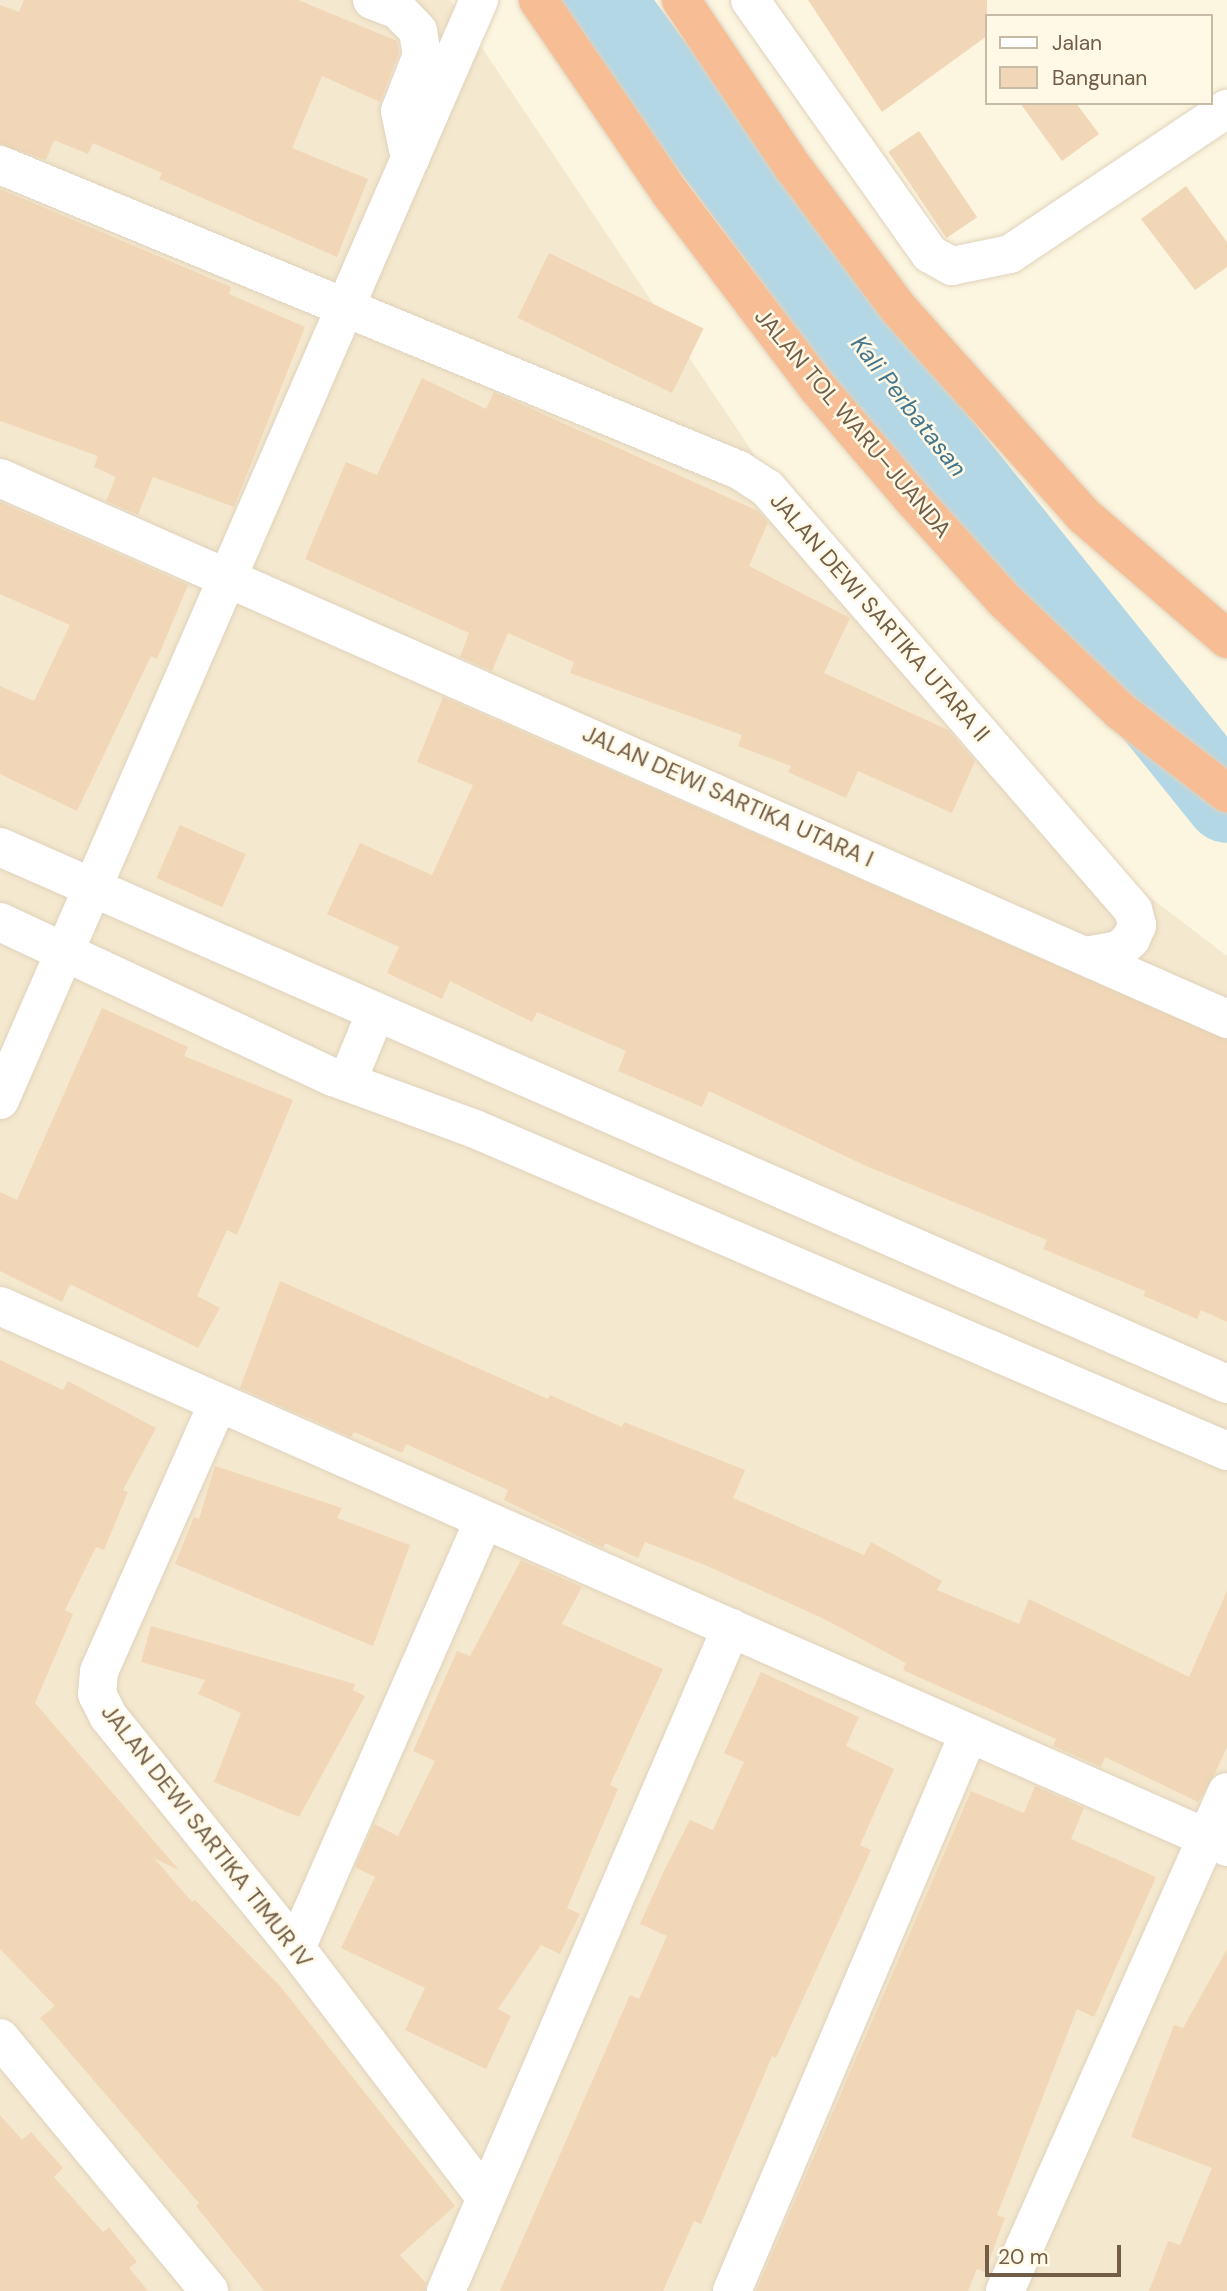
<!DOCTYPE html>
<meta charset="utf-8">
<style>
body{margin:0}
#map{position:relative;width:1227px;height:2291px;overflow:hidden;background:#fcf5df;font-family:"DM Sans",sans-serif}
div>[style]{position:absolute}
.residential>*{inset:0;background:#f4e8ce}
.river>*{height:82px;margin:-41px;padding:0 41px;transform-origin:41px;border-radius:41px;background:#b4d7e5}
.building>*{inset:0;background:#f1d7b7;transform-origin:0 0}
.roads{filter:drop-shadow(0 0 2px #e0d2bc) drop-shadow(0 0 2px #e0d2bc)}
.minor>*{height:38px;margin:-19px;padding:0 19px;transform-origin:19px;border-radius:19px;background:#fff}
.motorway>*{height:38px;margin:-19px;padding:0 19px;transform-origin:19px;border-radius:19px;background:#f7bd95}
span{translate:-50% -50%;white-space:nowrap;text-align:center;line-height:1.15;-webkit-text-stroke:5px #fff9e6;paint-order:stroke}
.street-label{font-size:23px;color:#725d47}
.water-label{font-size:24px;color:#44778d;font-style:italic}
.legend{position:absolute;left:985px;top:14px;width:228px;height:91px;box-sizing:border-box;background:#fff9e6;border:2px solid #c7bba6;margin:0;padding:9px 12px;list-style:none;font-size:21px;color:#725d47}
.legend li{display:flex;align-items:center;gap:14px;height:35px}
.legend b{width:35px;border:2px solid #c7bba6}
.scale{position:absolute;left:985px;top:2245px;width:136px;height:32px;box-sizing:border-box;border:4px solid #725d47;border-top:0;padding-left:9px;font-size:21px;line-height:24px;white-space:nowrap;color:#725d47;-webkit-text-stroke:5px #fff9e6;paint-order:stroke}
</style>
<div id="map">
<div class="residential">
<div style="clip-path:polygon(0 0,450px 0,802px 526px,1105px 863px,1227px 956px,1227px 2291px,4px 2291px,0 2286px)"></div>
</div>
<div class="river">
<div style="left:603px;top:0;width:468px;rotate:53.3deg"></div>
<div style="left:883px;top:375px;width:548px;rotate:51.14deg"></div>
</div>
<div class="building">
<div style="clip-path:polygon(24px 0,298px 0,397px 41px,399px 53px,380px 102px,322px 76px,292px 148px,368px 179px,337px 257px,159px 179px,162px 173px,93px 143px,88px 154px,54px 140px,46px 160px,0 144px,0 5px,19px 12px)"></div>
<div style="clip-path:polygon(808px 0,987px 0,987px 36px,882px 112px)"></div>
<div style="clip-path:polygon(1020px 103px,1076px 103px,1099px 134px,1062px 161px)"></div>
<div style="left:919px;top:131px;width:104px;height:37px;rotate:56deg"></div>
<div style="clip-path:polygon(1186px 186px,1227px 242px,1227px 267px,1195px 290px,1141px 219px)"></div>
<div style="clip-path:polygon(0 189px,231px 287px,229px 294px,305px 327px,234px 507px,153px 477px,138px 515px,106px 501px,116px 477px,94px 467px,98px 456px,0 421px)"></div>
<div style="left:549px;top:253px;width:172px;height:72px;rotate:26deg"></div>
<div style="clip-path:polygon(422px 378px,486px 409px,494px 392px,758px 511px,768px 522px,749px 566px,850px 618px,824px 673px,948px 730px,975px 761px,952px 813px,858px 771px,846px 798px,788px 772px,791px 766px,738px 746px,742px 735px,570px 673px,574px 662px,508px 633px,492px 671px,460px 657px,469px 633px,305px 559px,346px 462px,377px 475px)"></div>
<div style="clip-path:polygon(0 502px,188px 585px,157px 659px,151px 656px,77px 811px,0 774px,0 686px,34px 701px,70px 625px,0 594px)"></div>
<div style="clip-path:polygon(443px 697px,1227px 1040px,1227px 1322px,1201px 1310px,1197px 1319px,1144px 1296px,1145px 1291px,1043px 1249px,1047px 1240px,866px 1166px,709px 1091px,702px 1107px,618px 1071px,626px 1051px,537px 1012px,532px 1022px,450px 981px,442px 999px,387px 973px,399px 947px,327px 914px,360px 843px,432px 875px,473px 785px,417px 762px)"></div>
<div style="left:180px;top:825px;width:72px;height:58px;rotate:24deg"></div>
<div style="clip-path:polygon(102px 1008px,188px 1047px,184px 1056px,293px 1100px,237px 1235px,227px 1230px,197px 1296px,220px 1308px,198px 1348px,70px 1284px,62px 1302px,0 1271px,0 1192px,17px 1200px)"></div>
<div style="clip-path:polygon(280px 1281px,548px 1399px,550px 1395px,622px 1427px,624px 1422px,745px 1470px,733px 1498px,864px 1555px,871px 1542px,942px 1581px,937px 1590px,1019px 1624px,1029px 1599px,1189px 1677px,1227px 1591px,1227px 1747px,1214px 1775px,1198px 1802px,1105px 1757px,1101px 1767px,1053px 1746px,1056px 1739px,903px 1670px,906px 1663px,822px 1618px,705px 1565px,645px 1542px,638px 1558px,605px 1543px,603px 1548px,504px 1500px,508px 1490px,406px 1444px,402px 1453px,354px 1432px,351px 1437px,240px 1388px)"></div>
<div style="clip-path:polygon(0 1360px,63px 1390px,68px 1381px,156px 1428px,123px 1490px,128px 1492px,104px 1550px,96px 1547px,65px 1610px,73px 1614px,35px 1703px,179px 1870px,154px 1858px,192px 1902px,195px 1900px,280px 1986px,455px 2206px,400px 2255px,426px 2283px,425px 2291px,264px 2291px,196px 2206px,199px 2203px,40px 2018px,55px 2006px,0 1949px)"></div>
<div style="clip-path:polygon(215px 1466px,342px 1508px,337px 1518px,410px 1545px,373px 1646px,175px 1564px,194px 1517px,199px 1519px)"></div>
<div style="clip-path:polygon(521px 1560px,582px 1587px,562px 1624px,663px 1669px,610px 1785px,618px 1789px,567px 1908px,580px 1914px,560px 1954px,541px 1945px,498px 2009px,511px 2016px,486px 2069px,405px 2030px,425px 1988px,341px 1948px,375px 1877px,355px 1867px,374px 1824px,398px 1836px,435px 1761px,413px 1751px,457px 1651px,470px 1656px)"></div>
<div style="clip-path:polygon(151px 1626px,355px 1684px,353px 1690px,365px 1696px,299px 1817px,214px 1782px,241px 1713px,198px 1694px,205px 1680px,141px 1662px)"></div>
<div style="clip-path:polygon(761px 1672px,859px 1717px,846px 1746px,894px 1769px,860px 1845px,871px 1850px,776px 2058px,772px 2056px,701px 2224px,694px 2221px,663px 2291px,500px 2291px,630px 1995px,639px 1999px,667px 1936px,640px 1924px,663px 1873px,690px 1820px,713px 1830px,744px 1762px,724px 1753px)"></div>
<div style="clip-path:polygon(1035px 1786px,1084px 1808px,1071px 1839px,1156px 1877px,1094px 2017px,1077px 2009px,997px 2215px,1005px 2218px,985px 2272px,977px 2269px,968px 2291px,756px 2291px,971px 1791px,1024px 1813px)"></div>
<div style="clip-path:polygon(1227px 1949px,1227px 2291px,1149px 2291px,1168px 2241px,1180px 2245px,1212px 2168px,1131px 2137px,1174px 2025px,1183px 2028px)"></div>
<div style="clip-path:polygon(0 2115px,22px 2140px,31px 2132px,63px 2168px,54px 2177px,103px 2232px,109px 2227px,137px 2262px,129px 2268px,148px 2291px,0 2291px)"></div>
</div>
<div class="roads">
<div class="minor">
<div style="left:372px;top:0;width:28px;rotate:21deg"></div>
<div style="left:398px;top:10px;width:29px;rotate:46deg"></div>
<div style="left:418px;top:31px;width:24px;rotate:81deg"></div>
<div style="left:422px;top:55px;width:60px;rotate:111.4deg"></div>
<div style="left:400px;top:111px;width:49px;rotate:78.2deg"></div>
<div style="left:750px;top:0;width:311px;rotate:54.7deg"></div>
<div style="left:930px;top:254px;width:25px;rotate:29deg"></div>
<div style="left:952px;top:266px;width:59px;rotate:-11.7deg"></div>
<div style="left:1010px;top:254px;width:261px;rotate:-33.8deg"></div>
<div style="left:0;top:165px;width:799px;rotate:22.43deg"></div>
<div style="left:739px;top:470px;width:33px;rotate:33deg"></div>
<div style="left:767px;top:488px;width:559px;rotate:49.06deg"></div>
<div style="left:1133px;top:910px;width:16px;rotate:75deg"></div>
<div style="left:1137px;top:925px;width:15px;rotate:113deg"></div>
<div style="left:1131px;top:939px;width:16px;rotate:137deg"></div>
<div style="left:1119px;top:950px;width:28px;rotate:170deg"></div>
<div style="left:0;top:478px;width:1341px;rotate:23.79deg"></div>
<div style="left:0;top:847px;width:1339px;rotate:23.64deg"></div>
<div style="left:0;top:922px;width:367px;rotate:25deg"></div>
<div style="left:333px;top:1077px;width:151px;rotate:20.1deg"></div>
<div style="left:475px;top:1129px;width:818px;rotate:23.18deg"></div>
<div style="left:347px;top:1082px;width:76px;rotate:-67.5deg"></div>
<div style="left:0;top:1100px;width:1200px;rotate:-66.47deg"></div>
<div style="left:0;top:1306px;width:1341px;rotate:23.79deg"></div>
<div style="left:218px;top:1403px;width:294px;rotate:113.9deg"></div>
<div style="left:99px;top:1672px;width:22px;rotate:95deg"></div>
<div style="left:97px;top:1694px;width:25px;rotate:63deg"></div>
<div style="left:108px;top:1716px;width:299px;rotate:51deg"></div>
<div style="left:296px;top:1948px;width:311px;rotate:52.8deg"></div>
<div style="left:296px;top:1948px;width:467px;rotate:-66.3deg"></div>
<div style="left:0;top:2038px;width:328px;rotate:50.4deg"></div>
<div style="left:446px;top:2291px;width:722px;rotate:-66.74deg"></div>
<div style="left:732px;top:2291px;width:606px;rotate:-66.99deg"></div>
<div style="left:1005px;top:2291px;width:546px;rotate:-66.02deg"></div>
</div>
<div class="motorway">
<div style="left:538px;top:0;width:235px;rotate:55.6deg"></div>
<div style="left:671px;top:194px;width:242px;rotate:52.9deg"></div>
<div style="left:817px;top:387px;width:143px;rotate:49.5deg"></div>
<div style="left:910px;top:496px;width:140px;rotate:47.9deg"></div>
<div style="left:1004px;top:600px;width:161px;rotate:43.7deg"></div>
<div style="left:1120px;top:711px;width:135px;rotate:37.5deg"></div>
<div style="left:681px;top:0;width:201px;rotate:56.2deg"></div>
<div style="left:793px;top:167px;width:177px;rotate:53.3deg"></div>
<div style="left:899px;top:309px;width:276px;rotate:48.2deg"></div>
<div style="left:1083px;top:515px;width:190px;rotate:40.7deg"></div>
</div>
</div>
<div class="street-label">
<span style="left:853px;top:423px;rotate:50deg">JALAN TOL WARU–JUANDA</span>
<span style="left:880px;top:617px;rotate:49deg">JALAN DEWI SARTIKA UTARA II</span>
<span style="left:728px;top:796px;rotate:24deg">JALAN DEWI SARTIKA UTARA I</span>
<span style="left:207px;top:1836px;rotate:52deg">JALAN DEWI SARTIKA TIMUR IV</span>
</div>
<div class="water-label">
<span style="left:909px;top:406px;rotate:52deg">Kali Perbatasan</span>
</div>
<ul class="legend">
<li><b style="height:9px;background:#fff"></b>Jalan</li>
<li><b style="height:19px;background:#f1d7b7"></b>Bangunan</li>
</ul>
<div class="scale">20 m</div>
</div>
